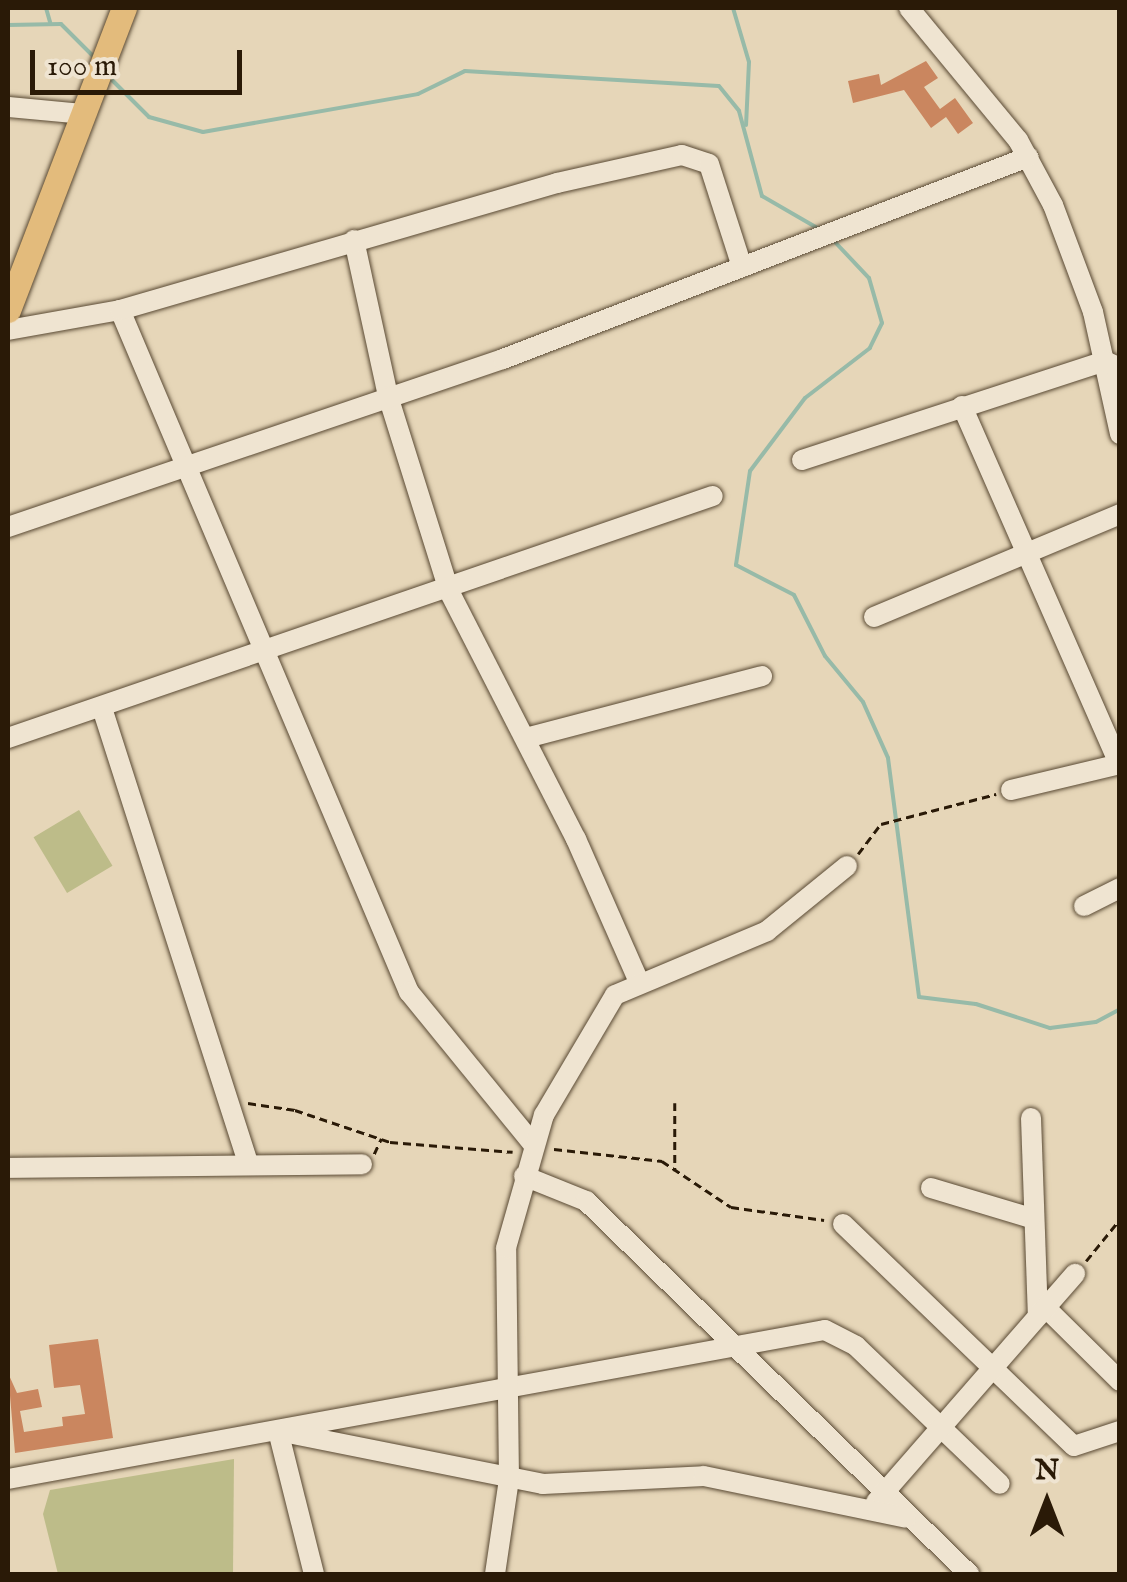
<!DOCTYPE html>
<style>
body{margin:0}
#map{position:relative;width:1127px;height:1582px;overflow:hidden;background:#e6d6b8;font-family:"IM FELL English",serif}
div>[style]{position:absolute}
.green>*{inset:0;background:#bdbc89;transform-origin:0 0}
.stream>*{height:4px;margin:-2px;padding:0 2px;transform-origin:2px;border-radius:2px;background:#97baa8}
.building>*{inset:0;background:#ca865f}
.path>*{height:2.5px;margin-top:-1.25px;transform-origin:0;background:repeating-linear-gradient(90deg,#2a1a07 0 8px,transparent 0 13px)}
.roads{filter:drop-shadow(0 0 2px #594933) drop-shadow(0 0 2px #594933)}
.minor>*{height:20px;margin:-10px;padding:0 10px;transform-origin:10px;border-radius:10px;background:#efe4d1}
.major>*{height:25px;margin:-12.5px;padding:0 12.5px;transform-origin:12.5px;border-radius:12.5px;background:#e3bb7c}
span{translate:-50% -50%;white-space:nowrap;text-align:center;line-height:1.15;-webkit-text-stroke:9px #efe4d1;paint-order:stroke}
.frame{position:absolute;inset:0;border:10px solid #2a1a07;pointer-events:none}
.north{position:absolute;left:997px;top:1452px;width:100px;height:100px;-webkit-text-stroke:8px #efe4d1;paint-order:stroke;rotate:0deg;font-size:28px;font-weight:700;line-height:40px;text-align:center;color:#2a1a07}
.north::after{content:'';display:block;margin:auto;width:35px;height:45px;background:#2a1a07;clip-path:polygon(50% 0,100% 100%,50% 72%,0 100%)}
.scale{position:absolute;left:30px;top:50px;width:212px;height:45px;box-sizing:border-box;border:5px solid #2a1a07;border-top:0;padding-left:12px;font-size:30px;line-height:35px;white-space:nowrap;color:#2a1a07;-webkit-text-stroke:8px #efe4d1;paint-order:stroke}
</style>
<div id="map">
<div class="green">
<div style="left:79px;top:810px;width:65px;height:53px;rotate:59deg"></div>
<div style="clip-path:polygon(234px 1459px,233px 1574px,58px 1574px,43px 1514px,50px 1490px)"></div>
</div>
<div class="stream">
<div style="left:46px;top:8px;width:15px;rotate:74deg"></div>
<div style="left:733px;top:8px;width:56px;rotate:73.5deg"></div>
<div style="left:749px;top:62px;width:63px;rotate:92.7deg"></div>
<div style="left:8px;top:25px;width:53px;rotate:-1.1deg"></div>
<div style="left:61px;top:24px;width:47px;rotate:45deg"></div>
<div style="left:108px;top:76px;width:58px;rotate:45deg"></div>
<div style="left:149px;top:117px;width:56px;rotate:15.5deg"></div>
<div style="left:203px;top:132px;width:218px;rotate:-10deg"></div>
<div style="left:418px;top:94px;width:52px;rotate:-26.1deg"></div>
<div style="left:465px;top:71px;width:254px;rotate:3.4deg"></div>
<div style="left:719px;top:86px;width:32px;rotate:51deg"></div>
<div style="left:739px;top:111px;width:88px;rotate:74.9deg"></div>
<div style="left:762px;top:196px;width:66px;rotate:30.1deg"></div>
<div style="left:834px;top:241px;width:51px;rotate:46.6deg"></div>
<div style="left:869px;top:278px;width:47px;rotate:73.9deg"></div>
<div style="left:882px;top:323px;width:28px;rotate:116deg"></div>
<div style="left:870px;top:348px;width:82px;rotate:142.4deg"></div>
<div style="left:805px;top:398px;width:91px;rotate:127deg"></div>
<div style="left:750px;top:471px;width:95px;rotate:98.5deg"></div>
<div style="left:736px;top:565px;width:65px;rotate:27.3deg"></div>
<div style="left:794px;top:595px;width:68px;rotate:63.1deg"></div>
<div style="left:825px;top:656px;width:60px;rotate:50.4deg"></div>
<div style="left:863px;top:702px;width:61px;rotate:65.9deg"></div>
<div style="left:888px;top:758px;width:241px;rotate:82.6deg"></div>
<div style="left:919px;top:997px;width:57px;rotate:7deg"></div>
<div style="left:976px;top:1004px;width:78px;rotate:18deg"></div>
<div style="left:1050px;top:1028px;width:46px;rotate:-7.4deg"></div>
<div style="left:1096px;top:1022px;width:27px;rotate:-28deg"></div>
</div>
<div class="building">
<div style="clip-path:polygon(926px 61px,938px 78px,924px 87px,940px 109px,955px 98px,973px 123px,958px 134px,946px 117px,931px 128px,904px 90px,853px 103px,848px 81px,879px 74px,881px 85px)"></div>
<div style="clip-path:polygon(98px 1339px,113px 1438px,15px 1453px,8px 1373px,17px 1393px,38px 1389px,42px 1407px,20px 1411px,24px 1432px,63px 1426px,62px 1417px,85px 1414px,80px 1385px,54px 1388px,49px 1345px)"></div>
</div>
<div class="path">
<div style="left:858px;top:854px;width:38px;rotate:-53deg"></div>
<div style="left:881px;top:824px;width:119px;rotate:-14.6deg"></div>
<div style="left:248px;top:1103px;width:48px;rotate:8.5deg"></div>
<div style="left:295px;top:1110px;width:100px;rotate:18.6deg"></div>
<div style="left:390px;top:1142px;width:123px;rotate:4.6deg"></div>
<div style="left:675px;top:1103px;width:68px;rotate:90deg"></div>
<div style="left:554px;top:1149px;width:109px;rotate:6.3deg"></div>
<div style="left:662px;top:1161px;width:83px;rotate:33.7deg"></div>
<div style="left:731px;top:1207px;width:94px;rotate:8deg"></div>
<div style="left:374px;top:1154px;width:17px;rotate:-65deg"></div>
<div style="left:1086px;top:1261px;width:54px;rotate:-51deg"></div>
</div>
<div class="roads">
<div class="minor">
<div style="left:909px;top:8px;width:171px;rotate:50.5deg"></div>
<div style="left:1018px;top:140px;width:74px;rotate:61.7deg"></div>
<div style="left:1053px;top:205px;width:114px;rotate:69.5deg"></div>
<div style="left:1093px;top:312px;width:125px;rotate:77.5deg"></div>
<div style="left:8px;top:107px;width:75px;rotate:5.3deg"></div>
<div style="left:354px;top:240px;width:160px;rotate:77.7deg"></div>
<div style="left:388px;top:396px;width:204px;rotate:72.6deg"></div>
<div style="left:449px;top:591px;width:279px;rotate:62.9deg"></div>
<div style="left:576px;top:839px;width:156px;rotate:66.2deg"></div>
<div style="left:120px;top:310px;width:741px;rotate:67.04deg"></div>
<div style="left:409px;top:992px;width:195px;rotate:50.8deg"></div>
<div style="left:8px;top:330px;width:114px;rotate:-10.1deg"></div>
<div style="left:120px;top:310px;width:455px;rotate:-16.2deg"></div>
<div style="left:557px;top:183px;width:128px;rotate:-12.6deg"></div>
<div style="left:682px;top:155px;width:28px;rotate:18deg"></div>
<div style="left:709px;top:164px;width:108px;rotate:72.2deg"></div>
<div style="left:962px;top:406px;width:391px;rotate:66.3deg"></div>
<div style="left:802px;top:460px;width:319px;rotate:-18.1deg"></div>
<div style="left:1105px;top:361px;width:14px;rotate:25deg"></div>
<div style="left:8px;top:527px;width:523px;rotate:-18.75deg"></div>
<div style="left:503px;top:359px;width:563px;rotate:-21.04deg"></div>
<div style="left:874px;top:617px;width:267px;rotate:-22.7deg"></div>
<div style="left:102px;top:708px;width:480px;rotate:72.2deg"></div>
<div style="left:8px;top:738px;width:745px;rotate:-18.95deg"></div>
<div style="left:526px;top:738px;width:244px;rotate:-14.7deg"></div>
<div style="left:1011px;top:790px;width:112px;rotate:-13.4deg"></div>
<div style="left:1084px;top:906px;width:40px;rotate:-26.6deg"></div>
<div style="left:1031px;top:1118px;width:198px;rotate:88deg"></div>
<div style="left:8px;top:1168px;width:354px;rotate:-0.6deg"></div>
<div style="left:524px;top:1176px;width:67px;rotate:22deg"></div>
<div style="left:586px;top:1201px;width:535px;rotate:44.24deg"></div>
<div style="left:931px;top:1188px;width:104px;rotate:16.7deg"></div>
<div style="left:843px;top:1224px;width:320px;rotate:43.9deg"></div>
<div style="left:1074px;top:1446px;width:48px;rotate:-18.1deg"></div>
<div style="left:1046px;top:1308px;width:104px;rotate:44.6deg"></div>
<div style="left:8px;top:1479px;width:830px;rotate:-10.34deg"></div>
<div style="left:825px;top:1330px;width:35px;rotate:27deg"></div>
<div style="left:856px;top:1346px;width:199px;rotate:43.8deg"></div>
<div style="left:876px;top:1502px;width:303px;rotate:-48.9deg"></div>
<div style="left:314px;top:1574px;width:147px;rotate:-104.1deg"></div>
<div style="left:278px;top:1431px;width:270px;rotate:11.3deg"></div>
<div style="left:543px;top:1484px;width:161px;rotate:-2.8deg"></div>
<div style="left:704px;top:1476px;width:206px;rotate:11.7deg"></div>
<div style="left:495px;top:1574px;width:96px;rotate:-81.6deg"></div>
<div style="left:509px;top:1479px;width:231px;rotate:-90.7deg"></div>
<div style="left:506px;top:1248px;width:138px;rotate:-74.1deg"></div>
<div style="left:544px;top:1115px;width:139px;rotate:-59.4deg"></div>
<div style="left:615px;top:995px;width:165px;rotate:-22.8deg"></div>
<div style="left:767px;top:931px;width:103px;rotate:-39.1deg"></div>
</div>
<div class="major">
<div style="left:8px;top:310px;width:324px;rotate:-69deg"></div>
</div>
</div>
<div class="frame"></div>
<div class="north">N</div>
<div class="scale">100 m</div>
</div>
